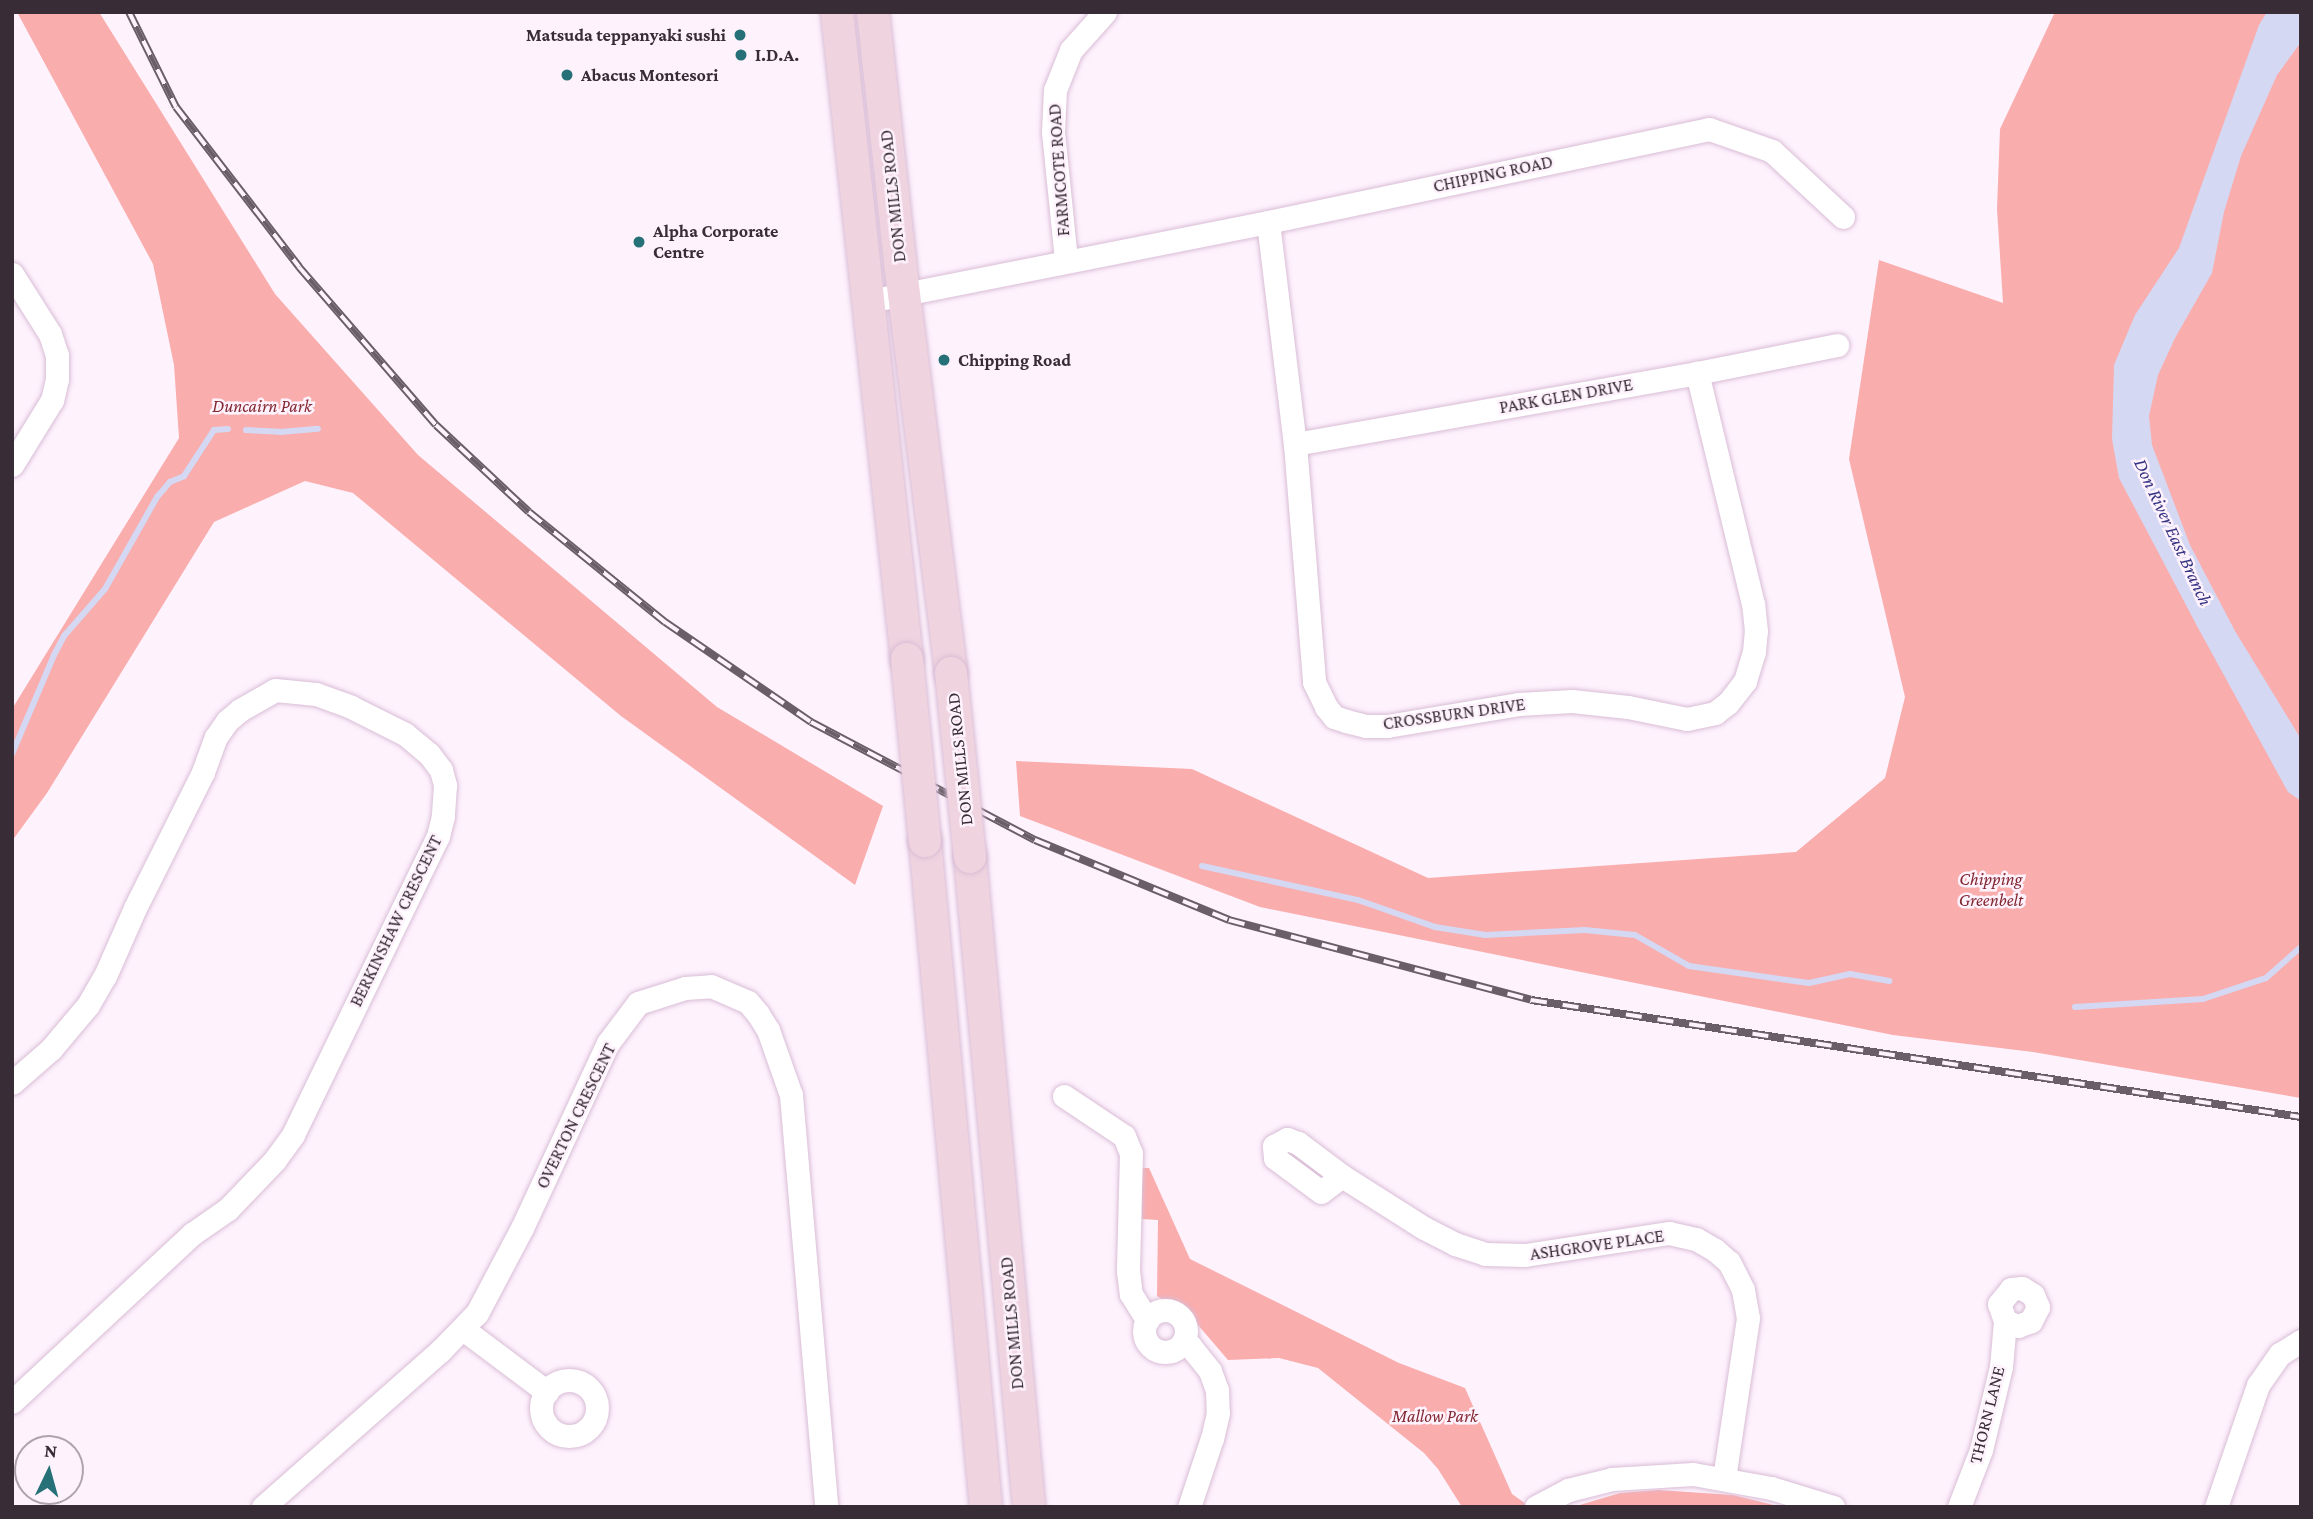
<!DOCTYPE html>
<style>
body{margin:0}
#map{position:relative;width:2313px;height:1519px;overflow:hidden;background:#fef2fd;font-family:"Crimson Pro",serif}
div>[style]{position:absolute}
.green>*{inset:0;background:#faadad}
.water>*{inset:0;background:#d4d8f3}
.stream>*{height:6px;margin:-3px;padding:0 3px;transform-origin:3px;border-radius:3px;background:#d4d8f3}
.roads{filter:drop-shadow(0 0 2px #d9bdd6) drop-shadow(0 0 2px #d9bdd6)}
.minor>*{height:23px;margin:-11.5px;padding:0 11.5px;transform-origin:11.5px;border-radius:11.5px;background:#fff}
.minor>.ring{margin:-11.5px;padding:0;box-sizing:content-box;background:none;border:23px solid #fff;border-radius:50%}
.secondary>*{height:32px;margin:-16px;padding:0 16px;transform-origin:16px;border-radius:16px;background:#efd3df}
.rail>*{height:8px;margin-top:-4px;transform-origin:0;background:repeating-linear-gradient(90deg,#fef2fd 0 16px,#6a5e68 0 32px);box-sizing:border-box;border-block:2px solid #6a5e68}
.bridges{filter:drop-shadow(0 0 2px #d9bdd6) drop-shadow(0 0 2px #d9bdd6)}
.secondary-bridge>*{height:32px;margin:-16px;padding:0 16px;transform-origin:16px;border-radius:16px;background:#efd3df}
.dots>*{width:19px;height:19px;translate:-50% -50%;box-sizing:border-box;border:4px solid #fef2fd;border-radius:50%}
span{translate:-50% -50%;white-space:nowrap;text-align:center;line-height:1.15;-webkit-text-stroke:5px #fef2fd;paint-order:stroke}
.poi-label{font-size:18px;color:#382c36;font-weight:700}
.right{translate:-100% -50%;text-align:right}
.left{translate:0 -50%;text-align:left}
.street-label{font-size:18px;color:#382c36}
.park-label{font-size:18px;color:#832730;font-style:italic}
.water-label{font-size:19px;color:#363582;font-style:italic}
.frame{position:absolute;inset:0;border:14px solid #382c36;pointer-events:none}
.north{position:absolute;left:14px;top:1435px;width:70px;height:70px;box-sizing:border-box;background:#fef2fd;border:2px solid #afa3ad;border-radius:50%;rotate:5deg;font-size:19px;font-weight:700;line-height:28px;text-align:center;color:#382c36}
.north::after{content:'';display:block;margin:auto;width:24px;height:32px;background:#267077;clip-path:polygon(50% 0,100% 100%,50% 72%,0 100%)}
</style>
<div id="map">
<div class="green">
<div style="clip-path:polygon(17px 12px,99px 12px,275px 294px,418px 455px,717px 707px,883px 806px,855px 885px,621px 716px,353px 493px,305px 481px,214px 522px,47px 793px,12px 841px,12px 709px,179px 438px,174px 365px,153px 264px)"></div>
<div style="clip-path:polygon(2055px 12px,2301px 12px,2301px 1098px,2033px 1052px,1893px 1035px,1260px 907px,1020px 816px,1016px 761px,1192px 769px,1428px 878px,1796px 852px,1885px 778px,1905px 697px,1849px 459px,1879px 260px,2003px 303px,1997px 209px,2000px 129px)"></div>
<div style="clip-path:polygon(1141px 1168px,1149px 1168px,1190px 1259px,1399px 1363px,1465px 1388px,1512px 1494px,1530px 1507px,1462px 1507px,1438px 1469px,1424px 1453px,1318px 1368px,1279px 1358px,1228px 1360px,1192px 1318px,1157px 1296px,1158px 1220px,1142px 1219px)"></div>
<div style="clip-path:polygon(1658px 1490px,1733px 1495px,1782px 1507px,1573px 1507px,1620px 1493px)"></div>
</div>
<div class="water">
<div style="clip-path:polygon(2267px 12px,2301px 12px,2301px 42px,2277px 75px,2241px 156px,2224px 212px,2212px 273px,2175px 338px,2158px 375px,2149px 416px,2152px 445px,2190px 545px,2235px 631px,2301px 739px,2301px 801px,2288px 792px,2197px 626px,2119px 478px,2112px 439px,2114px 365px,2135px 315px,2179px 248px,2259px 25px)"></div>
</div>
<div class="stream">
<div style="left:246px;top:430px;width:34px;rotate:3deg"></div>
<div style="left:280px;top:432px;width:38px;rotate:-5deg"></div>
<div style="left:12px;top:754px;width:108px;rotate:-67deg"></div>
<div style="left:54px;top:655px;width:21px;rotate:-62deg"></div>
<div style="left:64px;top:636px;width:62px;rotate:-48.9deg"></div>
<div style="left:105px;top:589px;width:106px;rotate:-60.5deg"></div>
<div style="left:157px;top:497px;width:20px;rotate:-49deg"></div>
<div style="left:170px;top:482px;width:15px;rotate:-23deg"></div>
<div style="left:184px;top:476px;width:55px;rotate:-56.9deg"></div>
<div style="left:214px;top:430px;width:14px;rotate:-4deg"></div>
<div style="left:1202px;top:866px;width:160px;rotate:12.3deg"></div>
<div style="left:1358px;top:900px;width:82px;rotate:19.3deg"></div>
<div style="left:1435px;top:927px;width:51px;rotate:9.1deg"></div>
<div style="left:1485px;top:935px;width:100px;rotate:-2.9deg"></div>
<div style="left:1585px;top:930px;width:50px;rotate:5.7deg"></div>
<div style="left:1635px;top:935px;width:62px;rotate:29.9deg"></div>
<div style="left:1689px;top:966px;width:121px;rotate:8.1deg"></div>
<div style="left:1809px;top:983px;width:42px;rotate:-12.4deg"></div>
<div style="left:1850px;top:974px;width:40px;rotate:10deg"></div>
<div style="left:2075px;top:1007px;width:128px;rotate:-3.6deg"></div>
<div style="left:2203px;top:999px;width:66px;rotate:-18.4deg"></div>
<div style="left:2266px;top:978px;width:47px;rotate:-41.5deg"></div>
</div>
<div class="roads">
<div class="minor">
<div style="left:1268px;top:222px;width:224px;rotate:83.1deg"></div>
<div style="left:1295px;top:444px;width:239px;rotate:85.4deg"></div>
<div style="left:1314px;top:682px;width:28px;rotate:64deg"></div>
<div style="left:1326px;top:707px;width:13px;rotate:51deg"></div>
<div style="left:1334px;top:717px;width:13px;rotate:18deg"></div>
<div style="left:1346px;top:721px;width:21px;rotate:14deg"></div>
<div style="left:1366px;top:726px;width:21px"></div>
<div style="left:1387px;top:726px;width:133px;rotate:-9.5deg"></div>
<div style="left:1518px;top:704px;width:54px;rotate:-3.2deg"></div>
<div style="left:1572px;top:701px;width:56px;rotate:6.1deg"></div>
<div style="left:1628px;top:707px;width:60px;rotate:11.5deg"></div>
<div style="left:1687px;top:719px;width:29px;rotate:-12deg"></div>
<div style="left:1715px;top:713px;width:16px;rotate:-38deg"></div>
<div style="left:1728px;top:703px;width:28px;rotate:-52deg"></div>
<div style="left:1745px;top:681px;width:30px;rotate:-73deg"></div>
<div style="left:1754px;top:652px;width:21px;rotate:-85deg"></div>
<div style="left:1756px;top:631px;width:27px;rotate:-96deg"></div>
<div style="left:1753px;top:604px;width:238px;rotate:-103.6deg"></div>
<div style="left:1066px;top:260px;width:129px;rotate:-95.8deg"></div>
<div style="left:1053px;top:132px;width:42px;rotate:-87.3deg"></div>
<div style="left:1055px;top:90px;width:43px;rotate:-68.2deg"></div>
<div style="left:1071px;top:50px;width:51px;rotate:-48.2deg"></div>
<div style="left:12px;top:274px;width:71px;rotate:57.7deg"></div>
<div style="left:50px;top:334px;width:22px;rotate:72deg"></div>
<div style="left:57px;top:355px;width:24px;rotate:90deg"></div>
<div style="left:57px;top:379px;width:22px;rotate:103deg"></div>
<div style="left:52px;top:400px;width:76px;rotate:121.6deg"></div>
<div style="left:869px;top:301px;width:407px;rotate:-11.2deg"></div>
<div style="left:1268px;top:222px;width:451px;rotate:-11.9deg"></div>
<div style="left:1709px;top:129px;width:67px;rotate:19.2deg"></div>
<div style="left:1772px;top:151px;width:97px;rotate:42.9deg"></div>
<div style="left:1295px;top:444px;width:408px;rotate:-10deg"></div>
<div style="left:1697px;top:373px;width:143px;rotate:-11.3deg"></div>
<div style="left:12px;top:1083px;width:52px;rotate:-41.1deg"></div>
<div style="left:51px;top:1049px;width:57px;rotate:-49.9deg"></div>
<div style="left:88px;top:1005px;width:34px;rotate:-60deg"></div>
<div style="left:105px;top:976px;width:74px;rotate:-66.2deg"></div>
<div style="left:135px;top:908px;width:152px;rotate:-63.4deg"></div>
<div style="left:203px;top:772px;width:37px;rotate:-70deg"></div>
<div style="left:216px;top:737px;width:19px;rotate:-55deg"></div>
<div style="left:227px;top:721px;width:17px;rotate:-40deg"></div>
<div style="left:240px;top:710px;width:40px;rotate:-29.7deg"></div>
<div style="left:275px;top:690px;width:41px;rotate:5.6deg"></div>
<div style="left:316px;top:694px;width:37px;rotate:20deg"></div>
<div style="left:351px;top:707px;width:60px;rotate:26.6deg"></div>
<div style="left:405px;top:734px;width:31px;rotate:40deg"></div>
<div style="left:429px;top:754px;width:20px;rotate:53deg"></div>
<div style="left:441px;top:770px;width:16px;rotate:75deg"></div>
<div style="left:445px;top:785px;width:31px;rotate:94deg"></div>
<div style="left:443px;top:816px;width:21px;rotate:104deg"></div>
<div style="left:438px;top:836px;width:332px;rotate:115.9deg"></div>
<div style="left:293px;top:1135px;width:31px;rotate:126deg"></div>
<div style="left:275px;top:1160px;width:68px;rotate:133.8deg"></div>
<div style="left:228px;top:1209px;width:44px;rotate:145.2deg"></div>
<div style="left:192px;top:1234px;width:246px;rotate:137deg"></div>
<div style="left:1064px;top:1096px;width:72px;rotate:33.7deg"></div>
<div style="left:1124px;top:1136px;width:18px;rotate:68deg"></div>
<div style="left:1131px;top:1153px;width:118px;rotate:91.5deg"></div>
<div style="left:1128px;top:1271px;width:23px;rotate:83deg"></div>
<div style="left:1131px;top:1294px;width:31px;rotate:58deg"></div>
<div style="left:1342px;top:1176px;width:26px;rotate:143deg"></div>
<div style="left:1321px;top:1192px;width:57px;rotate:-143.5deg"></div>
<div style="left:1275px;top:1158px;width:12px;rotate:-95deg"></div>
<div style="left:1274px;top:1146px;width:15px;rotate:-28deg"></div>
<div style="left:1287px;top:1139px;width:12px;rotate:20deg"></div>
<div style="left:1298px;top:1143px;width:55px;rotate:36.9deg"></div>
<div style="left:1342px;top:1176px;width:97px;rotate:32.4deg"></div>
<div style="left:1424px;top:1228px;width:35px;rotate:27deg"></div>
<div style="left:1455px;top:1244px;width:32px;rotate:18deg"></div>
<div style="left:1485px;top:1254px;width:40px;rotate:1.4deg"></div>
<div style="left:1525px;top:1255px;width:146px;rotate:-8.7deg"></div>
<div style="left:1669px;top:1233px;width:28px;rotate:13deg"></div>
<div style="left:1696px;top:1239px;width:22px;rotate:30deg"></div>
<div style="left:1715px;top:1250px;width:18px;rotate:41deg"></div>
<div style="left:1729px;top:1262px;width:31px;rotate:63deg"></div>
<div style="left:1743px;top:1290px;width:28px;rotate:80deg"></div>
<div style="left:1748px;top:1318px;width:162px;rotate:98.5deg"></div>
<div class="ring" style="left:1144px;top:1310px;width:19px;height:19px"></div>
<div style="left:463px;top:1329px;width:105px;rotate:36.9deg"></div>
<div style="left:1183px;top:1343px;width:8px;rotate:23deg"></div>
<div style="left:1190px;top:1346px;width:32px;rotate:51deg"></div>
<div style="left:1210px;top:1371px;width:20px;rotate:70deg"></div>
<div style="left:1217px;top:1390px;width:23px;rotate:88deg"></div>
<div style="left:1218px;top:1413px;width:26px;rotate:103deg"></div>
<div style="left:1212px;top:1438px;width:73px;rotate:108.4deg"></div>
<div class="ring" style="left:541px;top:1380px;width:33px;height:33px"></div>
<div style="left:263px;top:1507px;width:236px;rotate:-41.4deg"></div>
<div style="left:440px;top:1351px;width:53px;rotate:-45.8deg"></div>
<div style="left:477px;top:1313px;width:96px;rotate:-62.1deg"></div>
<div style="left:522px;top:1228px;width:204px;rotate:-65.1deg"></div>
<div style="left:608px;top:1043px;width:50px;rotate:-53.1deg"></div>
<div style="left:638px;top:1003px;width:49px;rotate:-17.7deg"></div>
<div style="left:685px;top:988px;width:26px;rotate:-4deg"></div>
<div style="left:711px;top:986px;width:40px;rotate:23.4deg"></div>
<div style="left:748px;top:1002px;width:16px;rotate:50deg"></div>
<div style="left:758px;top:1014px;width:19px;rotate:58deg"></div>
<div style="left:768px;top:1030px;width:69px;rotate:70.5deg"></div>
<div style="left:791px;top:1095px;width:413px;rotate:85.1deg"></div>
<div style="left:1536px;top:1507px;width:36px;rotate:-28deg"></div>
<div style="left:1568px;top:1490px;width:45px;rotate:-14deg"></div>
<div style="left:1612px;top:1479px;width:81px;rotate:-3.5deg"></div>
<div style="left:1693px;top:1474px;width:79px;rotate:10.2deg"></div>
<div style="left:1771px;top:1488px;width:65px;rotate:17deg"></div>
<div style="left:1959px;top:1507px;width:61px;rotate:-68.9deg"></div>
<div style="left:1981px;top:1450px;width:85px;rotate:-76.5deg"></div>
<div style="left:2001px;top:1367px;width:46px;rotate:-85deg"></div>
<div style="left:2005px;top:1321px;width:18px;rotate:-109deg"></div>
<div style="left:1999px;top:1304px;width:19px;rotate:-51deg"></div>
<div style="left:2011px;top:1289px;width:11px;rotate:-5deg"></div>
<div style="left:2022px;top:1288px;width:13px;rotate:32deg"></div>
<div style="left:2033px;top:1295px;width:13px;rotate:67deg"></div>
<div style="left:2038px;top:1307px;width:16px;rotate:117deg"></div>
<div style="left:2031px;top:1321px;width:14px;rotate:159deg"></div>
<div style="left:2018px;top:1326px;width:14px;rotate:-159deg"></div>
<div style="left:2216px;top:1507px;width:129px;rotate:-71deg"></div>
<div style="left:2258px;top:1385px;width:38px;rotate:-55deg"></div>
<div style="left:2280px;top:1354px;width:25px;rotate:-32deg"></div>
</div>
<div class="secondary">
<div style="left:837px;top:12px;width:651px;rotate:83.83deg"></div>
<div style="left:873px;top:12px;width:251px;rotate:83.8deg"></div>
<div style="left:900px;top:262px;width:414px;rotate:82.9deg"></div>
<div style="left:925px;top:841px;width:669px;rotate:84.77deg"></div>
<div style="left:970px;top:857px;width:653px;rotate:84.81deg"></div>
</div>
</div>
<div class="rail">
<div style="left:129px;top:12px;width:106px;rotate:63.7deg"></div>
<div style="left:176px;top:107px;width:202px;rotate:52.4deg"></div>
<div style="left:299px;top:267px;width:209px;rotate:49.1deg"></div>
<div style="left:436px;top:425px;width:127px;rotate:43.1deg"></div>
<div style="left:529px;top:512px;width:175px;rotate:39deg"></div>
<div style="left:665px;top:622px;width:177px;rotate:34.4deg"></div>
<div style="left:811px;top:722px;width:253px;rotate:27.8deg"></div>
<div style="left:1035px;top:840px;width:210px;rotate:22.4deg"></div>
<div style="left:1229px;top:920px;width:312px;rotate:14.8deg"></div>
<div style="left:1531px;top:1000px;width:779px;rotate:8.64deg"></div>
</div>
<div class="bridges">
<div class="secondary-bridge">
<div style="left:907px;top:659px;width:183px;rotate:84.4deg"></div>
<div style="left:951px;top:673px;width:185px;rotate:84.1deg"></div>
</div>
</div>
<div class="dots">
<div style="left:740px;top:35px;background:#267077"></div>
<div style="left:741px;top:55px;background:#267077"></div>
<div style="left:567px;top:75px;background:#267077"></div>
<div style="left:639px;top:242px;background:#267077"></div>
<div style="left:944px;top:360px;background:#267077"></div>
</div>
<div class="poi-label">
<span class="right" style="left:726px;top:35px">Matsuda teppanyaki sushi</span>
<span class="left" style="left:755px;top:55px">I.D.A.</span>
<span class="left" style="left:581px;top:75px">Abacus Montesori</span>
<span class="left" style="left:653px;top:242px">Alpha Corporate<br>Centre</span>
<span class="left" style="left:958px;top:360px">Chipping Road</span>
</div>
<div class="street-label">
<span style="left:1059px;top:170px;rotate:-94deg">FARMCOTE ROAD</span>
<span style="left:1493px;top:174px;rotate:-12deg">CHIPPING ROAD</span>
<span style="left:893px;top:196px;rotate:-96deg">DON MILLS ROAD</span>
<span style="left:1566px;top:396px;rotate:-10deg">PARK GLEN DRIVE</span>
<span style="left:1454px;top:714px;rotate:-8deg">CROSSBURN DRIVE</span>
<span style="left:960px;top:759px;rotate:-96deg">DON MILLS ROAD</span>
<span style="left:396px;top:921px;rotate:-64deg">BERKINSHAW CRESCENT</span>
<span style="left:576px;top:1116px;rotate:-64deg">OVERTON CRESCENT</span>
<span style="left:1597px;top:1245px;rotate:-8deg">ASHGROVE PLACE</span>
<span style="left:1012px;top:1323px;rotate:-95deg">DON MILLS ROAD</span>
<span style="left:1987px;top:1415px;rotate:-76deg">THORN LANE</span>
</div>
<div class="park-label">
<span style="left:262px;top:406px">Duncairn Park</span>
<span style="left:1991px;top:890px">Chipping<br>Greenbelt</span>
<span style="left:1435px;top:1416px">Mallow Park</span>
</div>
<div class="water-label">
<span style="left:2173px;top:532px;rotate:65deg">Don River East Branch</span>
</div>
<div class="frame"></div>
<div class="north">N</div>
</div>
